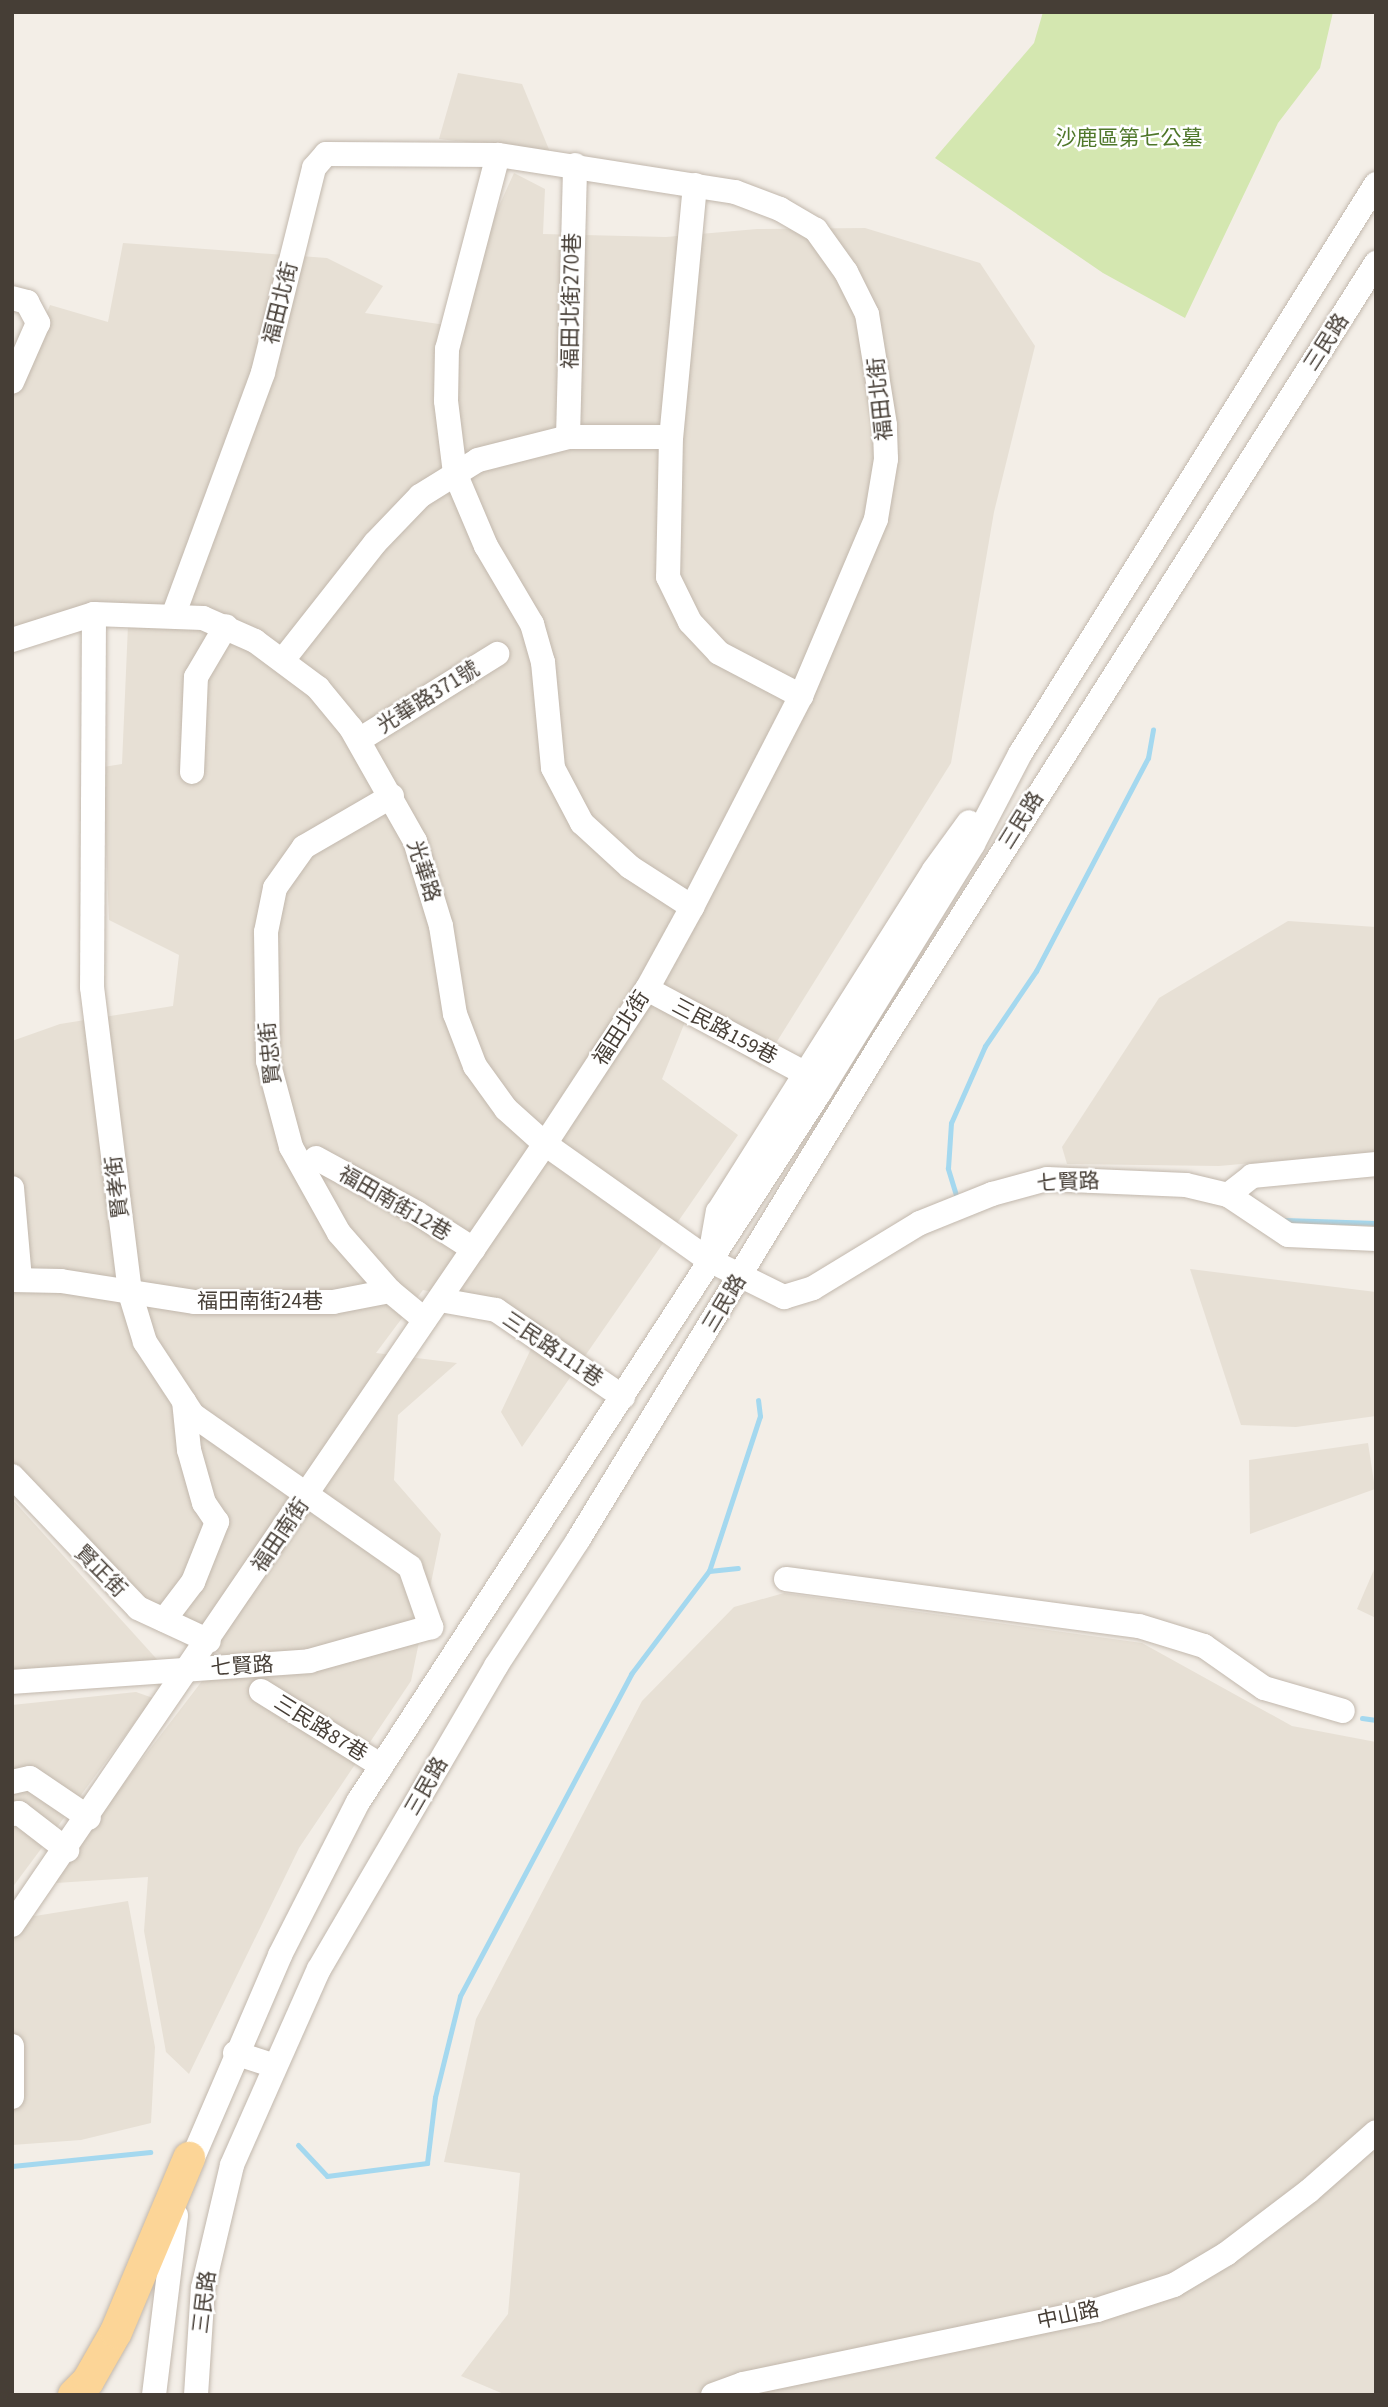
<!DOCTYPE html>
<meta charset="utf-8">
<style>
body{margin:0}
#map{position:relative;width:1388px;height:2407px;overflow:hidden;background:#f3eee7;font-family:"Source Sans 3","Noto Sans TC",sans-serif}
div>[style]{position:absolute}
.residential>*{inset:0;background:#e7e0d5}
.green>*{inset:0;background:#d4e7b0}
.stream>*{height:5px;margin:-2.5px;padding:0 2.5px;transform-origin:2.5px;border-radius:2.5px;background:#a4d8ef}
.roads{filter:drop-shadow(0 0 2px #c2b8ad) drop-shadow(0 0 2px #c2b8ad)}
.minor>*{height:24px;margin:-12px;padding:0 12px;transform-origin:12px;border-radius:12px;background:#fff}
.major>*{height:32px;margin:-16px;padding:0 16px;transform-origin:16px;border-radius:16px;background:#fcd597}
span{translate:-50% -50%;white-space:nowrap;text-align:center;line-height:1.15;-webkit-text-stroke:5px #fff;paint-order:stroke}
.park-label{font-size:21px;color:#4f772a}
.street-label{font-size:21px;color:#463e36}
.frame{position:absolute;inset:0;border:14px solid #463e36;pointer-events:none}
</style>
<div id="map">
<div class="residential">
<div style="clip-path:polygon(458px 73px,522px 84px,550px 152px,439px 139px)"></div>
<div style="clip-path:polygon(514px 173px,545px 189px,543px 234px,666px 237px,757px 229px,865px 228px,980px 263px,1035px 346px,994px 512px,951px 763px,761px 1067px,687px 1017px,662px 1079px,738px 1135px,522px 1447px,501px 1412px,539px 1332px,456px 1297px,423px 1290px,376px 1353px,457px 1363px,398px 1415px,394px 1480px,441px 1534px,411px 1681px,299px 1848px,189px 2074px,166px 2052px,144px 1931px,148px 1877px,56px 1883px,61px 1865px,222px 1655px,124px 1596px,12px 1464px,12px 1041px,60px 1024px,173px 1006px,179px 955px,109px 920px,103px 767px,122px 764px,128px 625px,12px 633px,12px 396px,50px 305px,108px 322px,123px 243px,327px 258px,383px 286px,365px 313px,459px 327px,480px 248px)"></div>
<div style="clip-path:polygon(1288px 921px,1376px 927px,1376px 1152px,1219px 1166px,1067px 1164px,1062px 1147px,1159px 998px)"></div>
<div style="clip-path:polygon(1190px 1269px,1376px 1292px,1376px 1416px,1296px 1427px,1241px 1425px)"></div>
<div style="clip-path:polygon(1368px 1443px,1375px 1489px,1250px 1534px,1249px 1460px)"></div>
<div style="clip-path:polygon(12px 1499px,163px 1666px,12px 1679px)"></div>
<div style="clip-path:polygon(1376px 1565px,1376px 1618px,1357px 1609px)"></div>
<div style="clip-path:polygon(784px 1593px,1142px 1643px,1292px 1726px,1376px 1742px,1376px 2395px,506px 2395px,461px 2376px,508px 2314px,520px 2173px,444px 2162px,476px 2019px,642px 1701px,734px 1607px)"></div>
<div style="clip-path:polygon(136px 1692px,153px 1698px,12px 1888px,12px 1705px)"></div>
<div style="clip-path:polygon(128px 1901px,155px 2047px,151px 2123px,81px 2140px,12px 2145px,12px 1905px,35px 1916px)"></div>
</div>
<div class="green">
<div style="clip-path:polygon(1043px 12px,1333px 12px,1320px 68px,1278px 123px,1185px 318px,1103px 273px,935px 158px,1034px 43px)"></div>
</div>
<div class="stream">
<div style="left:956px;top:1195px;width:28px;rotate:-107deg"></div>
<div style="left:948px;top:1168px;width:45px;rotate:-86.2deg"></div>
<div style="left:951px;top:1123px;width:84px;rotate:-66.2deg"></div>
<div style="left:985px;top:1046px;width:91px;rotate:-55.8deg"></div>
<div style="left:1036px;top:971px;width:241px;rotate:-62.3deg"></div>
<div style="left:1148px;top:758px;width:29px;rotate:-80deg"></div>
<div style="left:1284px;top:1220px;width:92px;rotate:1.9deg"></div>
<div style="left:709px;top:1571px;width:163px;rotate:-71.8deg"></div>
<div style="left:760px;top:1416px;width:16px;rotate:-97deg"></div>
<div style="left:1362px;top:1718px;width:14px;rotate:8deg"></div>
<div style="left:298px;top:2145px;width:42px;rotate:46.9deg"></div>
<div style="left:327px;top:2176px;width:101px;rotate:-7.4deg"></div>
<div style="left:427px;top:2163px;width:66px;rotate:-83.1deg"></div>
<div style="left:435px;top:2097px;width:104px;rotate:-76.1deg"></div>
<div style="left:460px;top:1996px;width:365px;rotate:-62deg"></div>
<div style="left:631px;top:1674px;width:129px;rotate:-52.9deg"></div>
<div style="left:709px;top:1571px;width:29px;rotate:-6deg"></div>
<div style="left:12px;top:2166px;width:139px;rotate:-5.8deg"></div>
</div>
<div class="roads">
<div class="minor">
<div style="left:498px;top:155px;width:201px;rotate:104.7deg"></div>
<div style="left:447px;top:349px;width:52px;rotate:91.1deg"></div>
<div style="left:446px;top:401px;width:73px;rotate:82.9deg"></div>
<div style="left:455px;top:473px;width:79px;rotate:67deg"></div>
<div style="left:486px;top:546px;width:91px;rotate:59.5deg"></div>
<div style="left:532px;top:624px;width:40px;rotate:74deg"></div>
<div style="left:543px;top:662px;width:106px;rotate:84.6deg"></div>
<div style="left:553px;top:768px;width:62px;rotate:62.2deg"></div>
<div style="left:582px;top:823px;width:65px;rotate:42.5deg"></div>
<div style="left:630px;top:867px;width:74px;rotate:32.8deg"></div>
<div style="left:695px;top:185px;width:253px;rotate:95.4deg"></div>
<div style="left:671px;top:437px;width:140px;rotate:91.2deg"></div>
<div style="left:668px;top:577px;width:50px;rotate:63.9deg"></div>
<div style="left:690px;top:622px;width:42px;rotate:46.9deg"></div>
<div style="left:719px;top:653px;width:93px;rotate:27.7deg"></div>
<div style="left:12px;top:298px;width:16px;rotate:15deg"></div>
<div style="left:27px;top:302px;width:24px;rotate:62deg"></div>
<div style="left:38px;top:323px;width:64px;rotate:113.8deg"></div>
<div style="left:568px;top:437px;width:272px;rotate:-88.5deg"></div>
<div style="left:94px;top:614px;width:373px;rotate:90.3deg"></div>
<div style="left:92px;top:987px;width:308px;rotate:82.9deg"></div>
<div style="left:130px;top:1293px;width:51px;rotate:73deg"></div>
<div style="left:145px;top:1342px;width:87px;rotate:56.7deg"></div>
<div style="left:193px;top:1415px;width:265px;rotate:35deg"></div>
<div style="left:410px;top:1567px;width:64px;rotate:70.7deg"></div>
<div style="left:12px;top:640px;width:86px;rotate:-17.6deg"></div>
<div style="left:94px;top:614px;width:109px;rotate:2.1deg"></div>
<div style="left:203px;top:618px;width:57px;rotate:23.9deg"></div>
<div style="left:255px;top:641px;width:79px;rotate:36.7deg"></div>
<div style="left:318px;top:688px;width:52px;rotate:50.5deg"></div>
<div style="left:351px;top:728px;width:130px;rotate:60.5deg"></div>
<div style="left:415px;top:841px;width:89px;rotate:73deg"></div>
<div style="left:441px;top:926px;width:89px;rotate:81deg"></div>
<div style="left:455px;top:1014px;width:56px;rotate:69deg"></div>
<div style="left:475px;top:1066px;width:53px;rotate:54.2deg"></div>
<div style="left:506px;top:1109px;width:52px;rotate:41.9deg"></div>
<div style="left:545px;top:1144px;width:201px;rotate:35.3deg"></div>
<div style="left:709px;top:1260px;width:84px;rotate:26.3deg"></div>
<div style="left:784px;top:1297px;width:30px;rotate:-17deg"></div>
<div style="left:813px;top:1288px;width:125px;rotate:-31.3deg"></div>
<div style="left:920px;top:1223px;width:78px;rotate:-21.9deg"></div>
<div style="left:992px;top:1194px;width:57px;rotate:-15.3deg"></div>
<div style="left:1047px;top:1179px;width:139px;rotate:2.5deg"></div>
<div style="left:1186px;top:1185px;width:43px;rotate:13.4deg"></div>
<div style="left:1228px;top:1195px;width:72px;rotate:33.7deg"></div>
<div style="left:1288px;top:1235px;width:88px;rotate:2.6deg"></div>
<div style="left:283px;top:660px;width:149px;rotate:-51.8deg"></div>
<div style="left:375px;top:543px;width:65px;rotate:-46.2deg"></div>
<div style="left:420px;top:496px;width:68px;rotate:-31.8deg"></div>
<div style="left:478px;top:460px;width:93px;rotate:-14.3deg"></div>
<div style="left:568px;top:437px;width:103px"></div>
<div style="left:359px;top:740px;width:163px;rotate:-31.9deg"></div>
<div style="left:192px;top:772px;width:95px;rotate:-87.6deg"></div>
<div style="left:196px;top:677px;width:59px;rotate:-59.5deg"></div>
<div style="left:392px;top:796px;width:102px;rotate:149.9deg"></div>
<div style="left:304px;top:847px;width:50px;rotate:125.3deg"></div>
<div style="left:275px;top:888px;width:45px;rotate:101.6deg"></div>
<div style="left:266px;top:932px;width:129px;rotate:89.1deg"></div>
<div style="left:268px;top:1061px;width:89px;rotate:75deg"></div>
<div style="left:291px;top:1147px;width:98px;rotate:60.8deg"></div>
<div style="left:339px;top:1233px;width:77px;rotate:48.7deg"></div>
<div style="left:390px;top:1291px;width:45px;rotate:39.6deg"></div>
<div style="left:647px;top:989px;width:178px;rotate:28.1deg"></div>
<div style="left:316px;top:1158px;width:115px;rotate:28.6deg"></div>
<div style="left:417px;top:1213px;width:67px;rotate:32.7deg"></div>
<div style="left:12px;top:1188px;width:92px;rotate:85deg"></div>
<div style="left:1228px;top:1195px;width:31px;rotate:-38deg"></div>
<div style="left:1252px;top:1176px;width:125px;rotate:-5.5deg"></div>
<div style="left:711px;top:1250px;width:39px;rotate:-80deg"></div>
<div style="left:718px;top:1212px;width:404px;rotate:-57.7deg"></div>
<div style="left:934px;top:870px;width:59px;rotate:-53.9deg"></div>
<div style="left:12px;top:1280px;width:49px;rotate:1.2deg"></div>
<div style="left:61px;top:1281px;width:136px;rotate:8.9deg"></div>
<div style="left:195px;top:1302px;width:138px"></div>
<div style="left:333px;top:1302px;width:58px;rotate:-10.9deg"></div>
<div style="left:440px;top:1300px;width:57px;rotate:10.1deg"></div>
<div style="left:496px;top:1310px;width:154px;rotate:34.4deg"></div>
<div style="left:12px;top:1476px;width:182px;rotate:46.3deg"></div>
<div style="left:138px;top:1608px;width:78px;rotate:24.9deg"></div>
<div style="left:786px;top:1579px;width:356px;rotate:7.6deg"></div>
<div style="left:1139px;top:1626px;width:68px;rotate:17.1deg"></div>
<div style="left:1204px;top:1646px;width:73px;rotate:35deg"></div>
<div style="left:1264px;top:1688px;width:82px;rotate:16.2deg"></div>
<div style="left:164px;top:1620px;width:48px;rotate:-52.7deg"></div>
<div style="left:193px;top:1582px;width:65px;rotate:-68.2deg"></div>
<div style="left:217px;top:1522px;width:23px;rotate:-124deg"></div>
<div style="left:204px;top:1503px;width:55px;rotate:-105.8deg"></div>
<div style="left:189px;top:1450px;width:49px;rotate:-95.8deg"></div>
<div style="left:12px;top:1682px;width:298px;rotate:-4deg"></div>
<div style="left:309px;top:1661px;width:127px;rotate:-15.6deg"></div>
<div style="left:261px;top:1691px;width:142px;rotate:31.8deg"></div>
<div style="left:12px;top:1782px;width:18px;rotate:-13deg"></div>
<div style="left:30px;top:1778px;width:71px;rotate:34.1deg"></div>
<div style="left:12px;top:1814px;width:7px;rotate:-8deg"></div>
<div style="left:19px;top:1813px;width:61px;rotate:37.6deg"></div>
<div style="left:12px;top:1925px;width:946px;rotate:-55.69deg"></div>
<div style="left:545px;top:1144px;width:186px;rotate:-56.7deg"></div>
<div style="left:647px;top:989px;width:94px;rotate:-61.2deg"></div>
<div style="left:692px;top:907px;width:237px;rotate:-62.7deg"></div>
<div style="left:801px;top:696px;width:192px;rotate:-67deg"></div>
<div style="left:876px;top:519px;width:61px;rotate:-80.5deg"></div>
<div style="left:886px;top:459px;width:34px;rotate:-92deg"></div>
<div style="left:885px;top:425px;width:112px;rotate:-99.2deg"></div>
<div style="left:867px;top:314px;width:47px;rotate:-116.6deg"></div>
<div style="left:846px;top:272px;width:52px;rotate:-125.5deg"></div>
<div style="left:816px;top:230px;width:42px;rotate:-149.7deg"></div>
<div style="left:780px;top:209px;width:48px;rotate:-159.3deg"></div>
<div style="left:735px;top:192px;width:240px;rotate:-171.1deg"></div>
<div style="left:498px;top:155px;width:172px;rotate:-179.7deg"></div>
<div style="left:326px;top:154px;width:18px;rotate:131deg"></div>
<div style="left:314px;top:168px;width:211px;rotate:104deg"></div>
<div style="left:263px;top:373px;width:259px;rotate:110.3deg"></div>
<div style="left:12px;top:2046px;width:51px;rotate:90deg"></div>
<div style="left:235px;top:2053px;width:42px;rotate:18deg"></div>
<div style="left:185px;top:2176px;width:241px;rotate:-66.7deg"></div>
<div style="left:280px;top:1955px;width:172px;rotate:-63deg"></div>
<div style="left:358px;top:1802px;width:847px;rotate:-56.95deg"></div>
<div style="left:820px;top:1092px;width:291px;rotate:-58.3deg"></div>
<div style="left:973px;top:844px;width:102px;rotate:-62.4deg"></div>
<div style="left:1020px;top:754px;width:672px;rotate:-58.01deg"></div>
<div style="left:154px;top:2395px;width:181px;rotate:-83deg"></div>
<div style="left:196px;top:2395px;width:107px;rotate:-86.3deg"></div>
<div style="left:203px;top:2288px;width:126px;rotate:-76.7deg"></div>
<div style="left:232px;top:2165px;width:214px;rotate:-66.1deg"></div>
<div style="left:319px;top:1969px;width:351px;rotate:-59.7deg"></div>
<div style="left:496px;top:1666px;width:150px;rotate:-56.9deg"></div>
<div style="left:578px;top:1540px;width:581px;rotate:-58.58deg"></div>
<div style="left:881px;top:1044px;width:925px;rotate:-57.63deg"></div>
<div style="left:713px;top:2395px;width:32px;rotate:-20deg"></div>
<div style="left:743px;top:2384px;width:362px;rotate:-11.8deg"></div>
<div style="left:1097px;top:2310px;width:81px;rotate:-18deg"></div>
<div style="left:1174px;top:2285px;width:61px;rotate:-30.8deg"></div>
<div style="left:1226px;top:2254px;width:104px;rotate:-37.2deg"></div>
<div style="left:1309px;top:2191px;width:89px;rotate:-41.4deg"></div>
</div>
<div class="major">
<div style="left:74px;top:2395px;width:20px;rotate:-45deg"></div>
<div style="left:88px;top:2381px;width:56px;rotate:-60.3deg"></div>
<div style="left:116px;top:2332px;width:189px;rotate:-67.2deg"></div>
</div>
</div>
<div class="park-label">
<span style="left:1129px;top:138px">沙鹿區第七公墓</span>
</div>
<div class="street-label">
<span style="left:571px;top:301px;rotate:-89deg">福田北街270巷</span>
<span style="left:280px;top:303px;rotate:-76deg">福田北街</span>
<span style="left:1326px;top:342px;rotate:-57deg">三民路</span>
<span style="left:880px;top:399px;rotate:-96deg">福田北街</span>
<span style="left:428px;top:697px;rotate:-32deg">光華路371號</span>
<span style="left:1021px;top:820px;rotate:-58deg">三民路</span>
<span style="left:424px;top:871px;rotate:72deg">光華路</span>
<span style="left:621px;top:1028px;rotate:-57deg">福田北街</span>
<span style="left:725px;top:1031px;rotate:28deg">三民路159巷</span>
<span style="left:270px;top:1053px;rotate:-96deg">賢忠街</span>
<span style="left:1068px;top:1182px;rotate:-3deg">七賢路</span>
<span style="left:117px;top:1187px;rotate:-97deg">賢孝街</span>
<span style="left:395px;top:1203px;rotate:30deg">福田南街12巷</span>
<span style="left:260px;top:1301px">福田南街24巷</span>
<span style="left:724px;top:1303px;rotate:-59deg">三民路</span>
<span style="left:553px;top:1349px;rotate:34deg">三民路111巷</span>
<span style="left:280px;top:1535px;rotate:-56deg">福田南街</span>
<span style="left:101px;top:1571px;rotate:45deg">賢正街</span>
<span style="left:242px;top:1666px;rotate:-4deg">七賢路</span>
<span style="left:321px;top:1728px;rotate:32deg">三民路87巷</span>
<span style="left:426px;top:1786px;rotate:-60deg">三民路</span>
<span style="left:204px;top:2302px;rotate:-83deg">三民路</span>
<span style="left:1068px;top:2315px;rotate:-12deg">中山路</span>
</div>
<div class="frame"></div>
</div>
